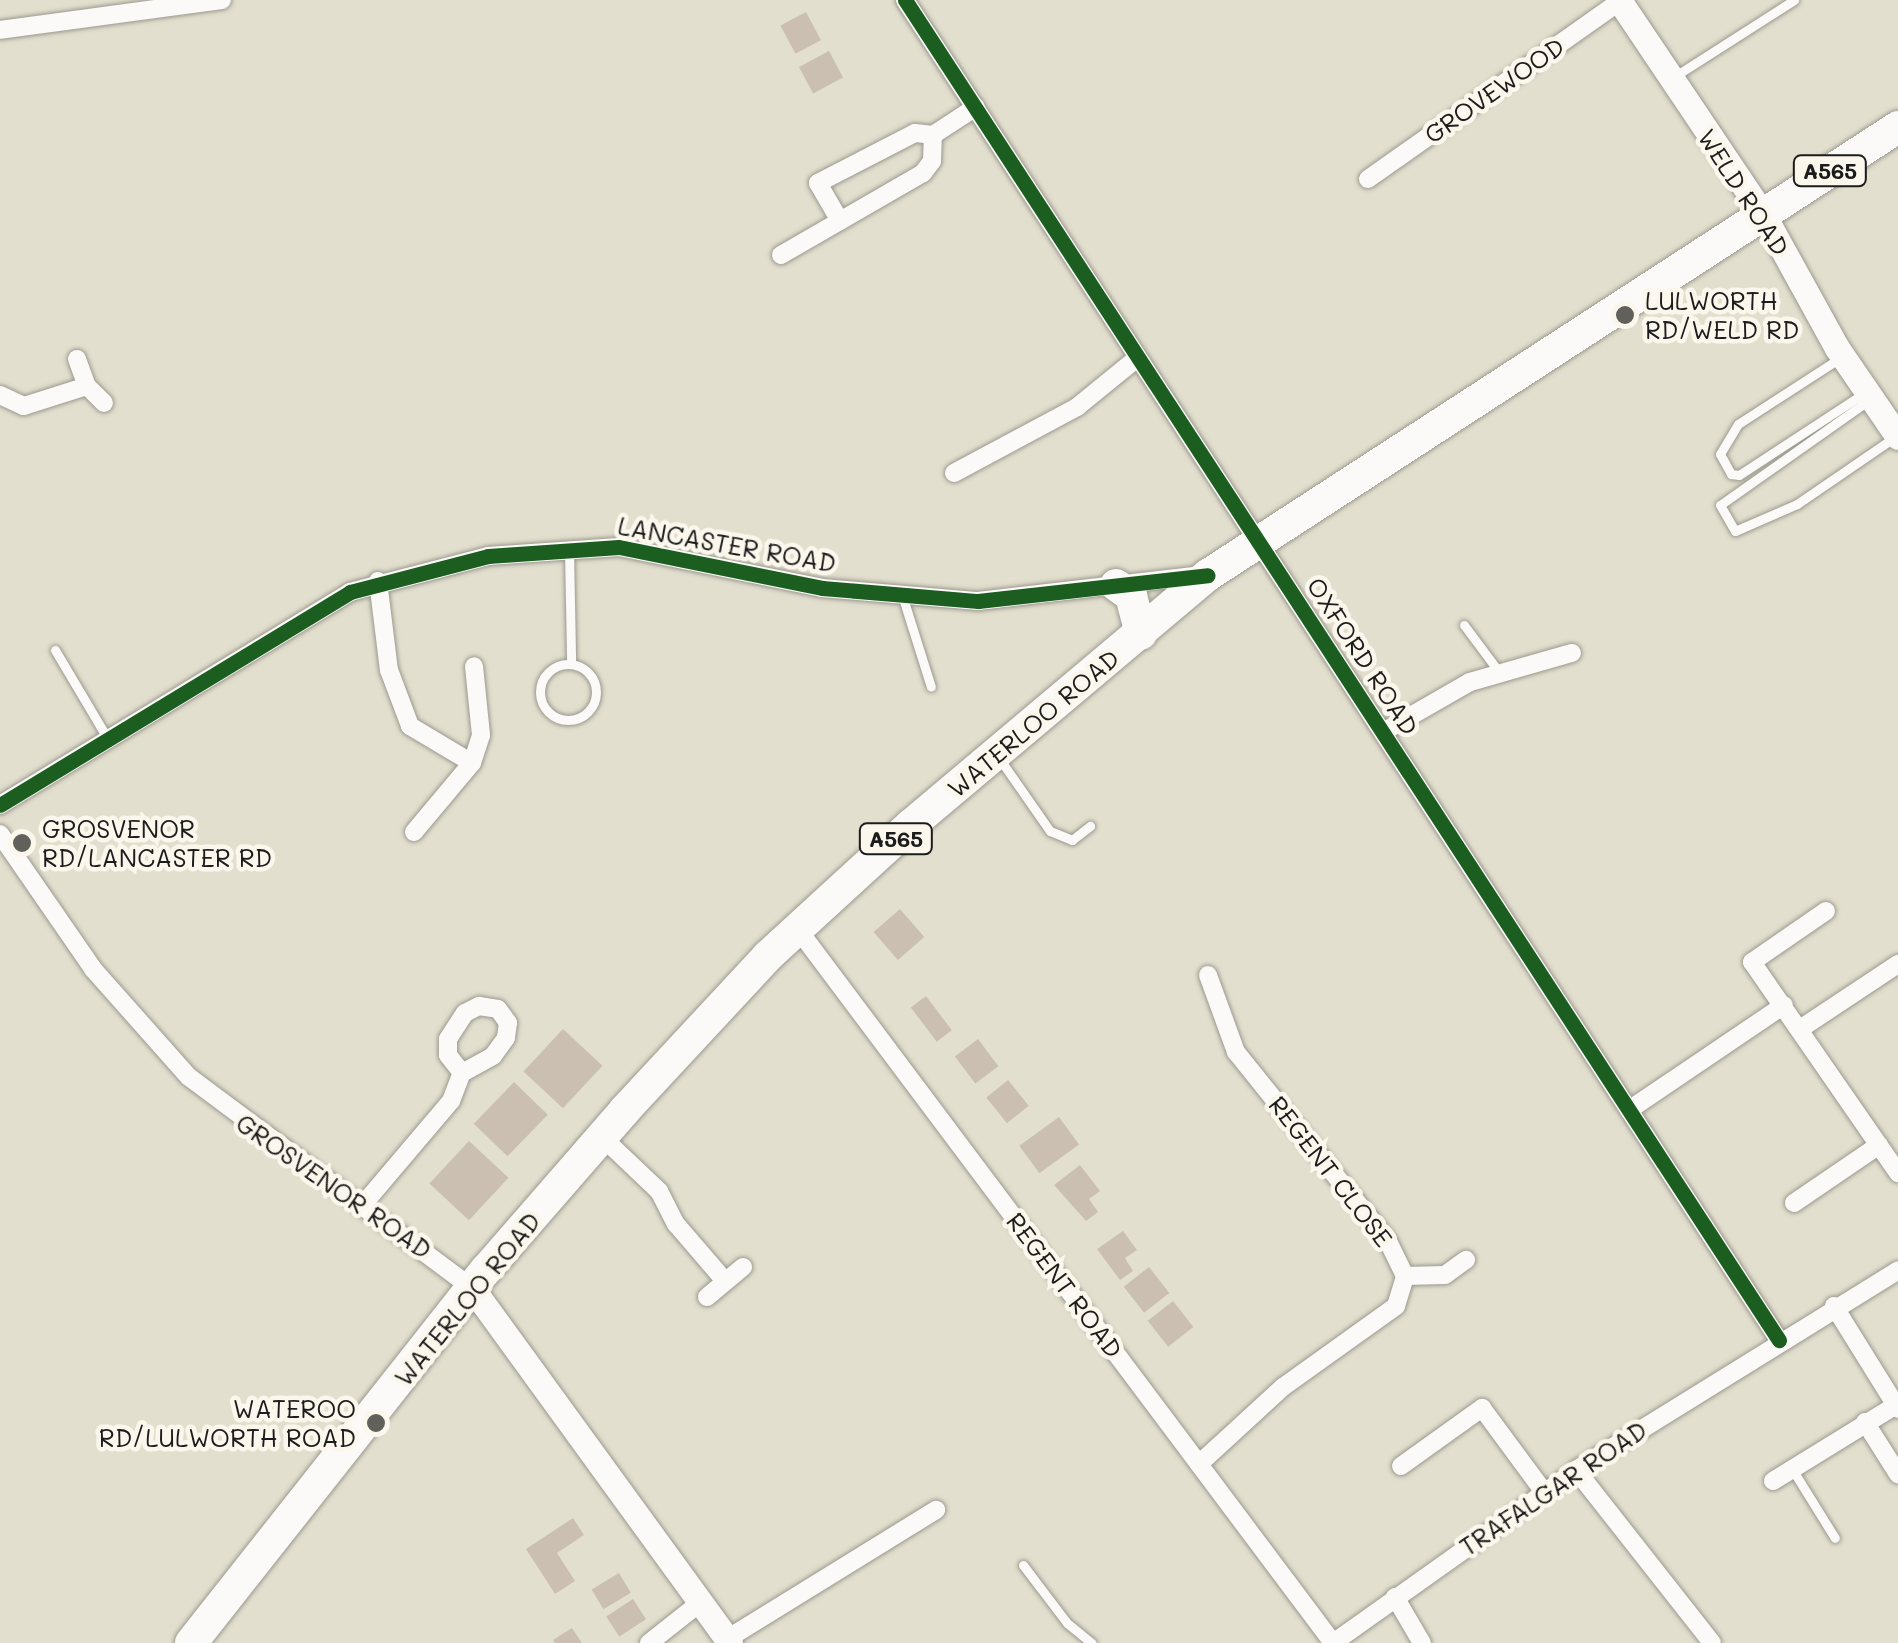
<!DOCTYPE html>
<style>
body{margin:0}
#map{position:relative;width:1898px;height:1643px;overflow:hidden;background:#e3dfce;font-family:Mali,sans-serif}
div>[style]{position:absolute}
.building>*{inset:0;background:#cbbfb1;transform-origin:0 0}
.roads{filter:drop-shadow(0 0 2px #9b998f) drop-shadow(0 0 2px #9b998f)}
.lane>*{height:9px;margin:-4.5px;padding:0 4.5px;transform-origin:4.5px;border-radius:4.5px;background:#fbfaf8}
.lane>.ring{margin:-4.5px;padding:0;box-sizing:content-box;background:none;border:9px solid #fbfaf8;border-radius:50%}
.street>*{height:18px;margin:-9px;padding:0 9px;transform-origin:9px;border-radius:9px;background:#fbfaf8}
.secondary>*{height:25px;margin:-12.5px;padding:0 12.5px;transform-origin:12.5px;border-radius:12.5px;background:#fbfaf8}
.highway>*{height:32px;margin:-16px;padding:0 16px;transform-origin:16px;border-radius:16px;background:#fbfaf8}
.cycleway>*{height:15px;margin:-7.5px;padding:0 7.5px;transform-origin:7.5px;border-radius:7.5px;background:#1b5e20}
.dots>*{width:28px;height:28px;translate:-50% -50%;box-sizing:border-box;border:5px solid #fbf7ec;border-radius:50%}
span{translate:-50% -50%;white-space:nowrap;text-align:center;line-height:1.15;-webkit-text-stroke:9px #fbf7ec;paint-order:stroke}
.shield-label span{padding:2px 8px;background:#fbf7ec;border:2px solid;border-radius:8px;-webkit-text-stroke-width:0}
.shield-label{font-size:22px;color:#1c1c1c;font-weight:700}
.street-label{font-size:25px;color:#1c1c1c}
.poi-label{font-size:25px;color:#1c1c1c}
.left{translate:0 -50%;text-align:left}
.right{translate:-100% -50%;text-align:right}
</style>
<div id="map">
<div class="building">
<div style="left:806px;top:12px;width:32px;height:29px;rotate:62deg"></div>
<div style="left:829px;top:51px;width:30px;height:34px;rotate:62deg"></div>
<div style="left:900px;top:909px;width:37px;height:35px;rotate:49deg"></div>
<div style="left:926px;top:996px;width:43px;height:19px;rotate:53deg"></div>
<div style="left:563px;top:1029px;width:54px;height:58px;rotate:43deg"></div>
<div style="left:978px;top:1039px;width:34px;height:29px;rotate:53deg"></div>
<div style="left:1008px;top:1080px;width:33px;height:28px;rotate:51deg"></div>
<div style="left:514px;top:1082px;width:47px;height:58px;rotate:44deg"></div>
<div style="left:1059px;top:1117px;width:34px;height:49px;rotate:54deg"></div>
<div style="left:469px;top:1141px;width:54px;height:58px;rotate:43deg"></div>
<div style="clip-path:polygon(1080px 1165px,1100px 1191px,1089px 1199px,1098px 1212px,1086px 1221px,1054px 1185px)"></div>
<div style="clip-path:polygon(1123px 1231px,1137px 1250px,1125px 1258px,1133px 1271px,1120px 1280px,1097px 1249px)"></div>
<div style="left:1149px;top:1267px;width:33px;height:32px;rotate:52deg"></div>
<div style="left:1173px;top:1301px;width:33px;height:32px;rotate:52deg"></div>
<div style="clip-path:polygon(573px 1518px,584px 1535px,557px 1553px,575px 1581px,555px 1594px,526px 1549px)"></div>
<div style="left:619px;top:1573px;width:23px;height:32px;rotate:59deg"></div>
<div style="left:633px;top:1599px;width:24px;height:32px;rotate:57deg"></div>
<div style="clip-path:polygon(572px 1628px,582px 1643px,555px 1643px,553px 1640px)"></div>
</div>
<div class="roads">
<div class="lane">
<div style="left:1672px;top:78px;width:145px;rotate:-32.6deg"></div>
<div style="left:1840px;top:358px;width:121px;rotate:147.1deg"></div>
<div style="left:1738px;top:424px;width:35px;rotate:121deg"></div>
<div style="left:1720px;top:454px;width:23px;rotate:61deg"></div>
<div style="left:1731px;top:474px;width:8px;rotate:7deg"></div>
<div style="left:1739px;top:475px;width:152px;rotate:-33.2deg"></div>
<div style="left:1869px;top:400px;width:182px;rotate:144.8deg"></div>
<div style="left:1720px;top:505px;width:30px;rotate:60deg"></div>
<div style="left:1735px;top:531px;width:68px;rotate:-23.5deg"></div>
<div style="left:1797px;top:504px;width:119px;rotate:-34.4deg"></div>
<div style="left:569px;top:550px;width:109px;rotate:88.9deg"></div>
<div style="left:902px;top:595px;width:96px;rotate:72.5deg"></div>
<div style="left:1464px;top:625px;width:59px;rotate:53.3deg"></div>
<div style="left:55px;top:650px;width:100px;rotate:59.3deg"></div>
<div class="ring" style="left:540px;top:664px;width:47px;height:47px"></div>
<div style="left:999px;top:758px;width:89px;rotate:55.1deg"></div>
<div style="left:1050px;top:831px;width:24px;rotate:22deg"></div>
<div style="left:1072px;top:840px;width:23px;rotate:-38deg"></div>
<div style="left:1792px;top:1469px;width:81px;rotate:58.1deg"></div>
<div style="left:1023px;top:1565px;width:73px;rotate:52.8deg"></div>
<div style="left:1067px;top:1623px;width:32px;rotate:39deg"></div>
</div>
<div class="street">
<div style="left:905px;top:0;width:1600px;rotate:56.89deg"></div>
<div style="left:0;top:30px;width:224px;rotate:-7.7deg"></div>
<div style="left:1368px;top:179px;width:309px;rotate:-35.2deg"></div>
<div style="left:840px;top:221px;width:44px;rotate:-120.1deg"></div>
<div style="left:818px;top:183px;width:109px;rotate:-27.3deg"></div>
<div style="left:915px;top:133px;width:18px;rotate:6deg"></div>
<div style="left:781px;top:255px;width:164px;rotate:-30deg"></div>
<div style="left:923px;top:173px;width:15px;rotate:-53deg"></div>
<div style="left:932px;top:161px;width:26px;rotate:-88deg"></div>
<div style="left:933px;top:135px;width:51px;rotate:-33.1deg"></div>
<div style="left:77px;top:359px;width:29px;rotate:70deg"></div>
<div style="left:87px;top:386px;width:24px;rotate:45deg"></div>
<div style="left:0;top:395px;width:26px;rotate:25deg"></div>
<div style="left:24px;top:406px;width:66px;rotate:-17.6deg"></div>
<div style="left:954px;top:473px;width:140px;rotate:-28.2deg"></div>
<div style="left:1077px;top:407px;width:76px;rotate:-39.1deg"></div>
<div style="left:378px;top:581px;width:90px;rotate:83deg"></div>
<div style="left:389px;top:670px;width:60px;rotate:69.4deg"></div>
<div style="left:410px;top:726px;width:72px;rotate:30.8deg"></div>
<div style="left:1383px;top:732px;width:100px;rotate:-29.9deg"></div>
<div style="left:1470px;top:682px;width:106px;rotate:-15.9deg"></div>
<div style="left:0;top:805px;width:410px;rotate:-31.3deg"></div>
<div style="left:350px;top:592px;width:143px;rotate:-14.6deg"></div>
<div style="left:488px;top:556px;width:131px;rotate:-3.9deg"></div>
<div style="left:619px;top:547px;width:207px;rotate:11.4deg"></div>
<div style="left:822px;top:588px;width:157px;rotate:4.8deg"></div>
<div style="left:978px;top:601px;width:226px;rotate:-6.6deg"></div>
<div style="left:414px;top:832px;width:90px;rotate:-50deg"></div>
<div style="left:472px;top:763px;width:29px;rotate:-72deg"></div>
<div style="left:481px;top:735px;width:69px;rotate:-95.8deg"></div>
<div style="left:0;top:834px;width:164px;rotate:55.4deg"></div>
<div style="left:93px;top:969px;width:144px;rotate:48.4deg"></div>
<div style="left:189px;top:1077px;width:353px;rotate:36.7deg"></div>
<div style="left:1826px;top:911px;width:90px;rotate:145.4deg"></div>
<div style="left:1752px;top:962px;width:257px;rotate:55.3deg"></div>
<div style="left:797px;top:928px;width:894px;rotate:53.14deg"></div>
<div style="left:1800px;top:1029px;width:118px;rotate:-33.6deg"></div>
<div style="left:1629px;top:1110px;width:187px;rotate:-34.1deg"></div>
<div style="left:602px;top:1137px;width:79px;rotate:43.5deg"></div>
<div style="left:659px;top:1191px;width:37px;rotate:63deg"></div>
<div style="left:676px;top:1224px;width:75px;rotate:49.3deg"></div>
<div style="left:1794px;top:1203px;width:103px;rotate:-34.3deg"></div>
<div style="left:361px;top:1207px;width:139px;rotate:-49.7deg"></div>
<div style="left:451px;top:1101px;width:30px;rotate:-69deg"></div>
<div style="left:462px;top:1073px;width:23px;rotate:-128deg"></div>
<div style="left:448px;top:1055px;width:16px;rotate:-90deg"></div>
<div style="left:448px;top:1039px;width:31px;rotate:-57deg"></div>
<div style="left:465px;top:1013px;width:16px;rotate:-27deg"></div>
<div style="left:479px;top:1006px;width:19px;rotate:9deg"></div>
<div style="left:498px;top:1009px;width:17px;rotate:54deg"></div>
<div style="left:508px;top:1023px;width:15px;rotate:98deg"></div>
<div style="left:506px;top:1038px;width:22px;rotate:126deg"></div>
<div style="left:493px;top:1056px;width:35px;rotate:151deg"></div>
<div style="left:1405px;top:1276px;width:40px;rotate:-1.4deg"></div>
<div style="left:1445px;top:1275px;width:26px;rotate:-36deg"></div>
<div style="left:707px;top:1297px;width:47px;rotate:-39.8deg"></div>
<div style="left:1834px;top:1306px;width:121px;rotate:58.1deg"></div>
<div style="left:1865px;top:1422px;width:62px;rotate:57.6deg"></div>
<div style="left:1199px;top:1464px;width:114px;rotate:-42.5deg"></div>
<div style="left:1283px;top:1387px;width:139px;rotate:-35.6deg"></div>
<div style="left:1396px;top:1306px;width:31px;rotate:-73deg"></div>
<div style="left:1405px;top:1276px;width:39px;rotate:-116deg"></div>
<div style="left:1388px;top:1241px;width:243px;rotate:-128.8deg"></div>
<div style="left:1236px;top:1052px;width:82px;rotate:-110deg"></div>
<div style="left:1401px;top:1466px;width:100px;rotate:-35.6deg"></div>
<div style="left:1482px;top:1408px;width:104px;rotate:53.6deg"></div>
<div style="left:1576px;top:1470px;width:220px;rotate:51.8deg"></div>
<div style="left:1773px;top:1481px;width:145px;rotate:-31.7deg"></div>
<div style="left:1395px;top:1597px;width:53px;rotate:59.6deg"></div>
<div style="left:727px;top:1639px;width:246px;rotate:-31.7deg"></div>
<div style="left:649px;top:1643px;width:66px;rotate:-38.3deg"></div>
<div style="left:1333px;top:1643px;width:298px;rotate:-35.4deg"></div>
<div style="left:1576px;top:1470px;width:379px;rotate:-31.8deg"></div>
</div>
<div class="secondary">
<div style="left:1619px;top:0;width:258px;rotate:56.1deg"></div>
<div style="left:1763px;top:214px;width:153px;rotate:61.1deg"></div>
<div style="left:1837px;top:348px;width:108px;rotate:55.6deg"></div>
<div style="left:472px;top:1288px;width:439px;rotate:54deg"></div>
</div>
<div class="highway">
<div style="left:1116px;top:585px;width:19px;rotate:36deg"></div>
<div style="left:1131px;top:596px;width:39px;rotate:75deg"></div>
<div style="left:191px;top:1643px;width:476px;rotate:-51.7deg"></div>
<div style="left:486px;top:1270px;width:212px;rotate:-49deg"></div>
<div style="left:625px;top:1110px;width:210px;rotate:-47.1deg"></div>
<div style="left:768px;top:956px;width:194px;rotate:-42.5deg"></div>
<div style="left:911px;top:825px;width:388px;rotate:-40.1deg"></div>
<div style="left:1208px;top:575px;width:823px;rotate:-32.99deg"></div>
</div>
</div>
<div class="cycleway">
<div style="left:905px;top:0;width:1600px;rotate:56.89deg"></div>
<div style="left:0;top:805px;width:410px;rotate:-31.3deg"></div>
<div style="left:350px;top:592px;width:143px;rotate:-14.6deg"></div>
<div style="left:488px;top:556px;width:131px;rotate:-3.9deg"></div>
<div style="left:619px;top:547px;width:207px;rotate:11.4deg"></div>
<div style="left:822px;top:588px;width:157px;rotate:4.8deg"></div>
<div style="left:978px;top:601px;width:231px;rotate:-6.4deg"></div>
</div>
<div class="dots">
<div style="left:1625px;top:315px;background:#62605a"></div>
<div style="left:22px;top:843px;background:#62605a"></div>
<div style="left:376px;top:1423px;background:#62605a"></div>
</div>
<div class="shield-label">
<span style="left:1830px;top:171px">A565</span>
<span style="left:896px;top:839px">A565</span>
</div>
<div class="street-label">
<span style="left:1494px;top:90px;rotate:-35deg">GROVEWOOD</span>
<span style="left:1744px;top:192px;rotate:57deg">WELD ROAD</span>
<span style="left:727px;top:544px;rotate:10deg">LANCASTER ROAD</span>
<span style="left:1363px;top:656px;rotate:57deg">OXFORD ROAD</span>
<span style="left:1033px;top:723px;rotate:-40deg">WATERLOO ROAD</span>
<span style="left:1331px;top:1171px;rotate:52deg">REGENT CLOSE</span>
<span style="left:334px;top:1186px;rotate:35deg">GROSVENOR ROAD</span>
<span style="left:1065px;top:1285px;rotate:53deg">REGENT ROAD</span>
<span style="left:467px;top:1299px;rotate:-51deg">WATERLOO ROAD</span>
<span style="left:1553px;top:1488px;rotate:-34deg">TRAFALGAR ROAD</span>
</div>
<div class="poi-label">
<span class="left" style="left:1645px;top:315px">LULWORTH<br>RD/WELD RD</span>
<span class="left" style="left:42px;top:843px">GROSVENOR<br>RD/LANCASTER RD</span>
<span class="right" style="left:356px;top:1423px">WATEROO<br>RD/LULWORTH ROAD</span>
</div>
</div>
